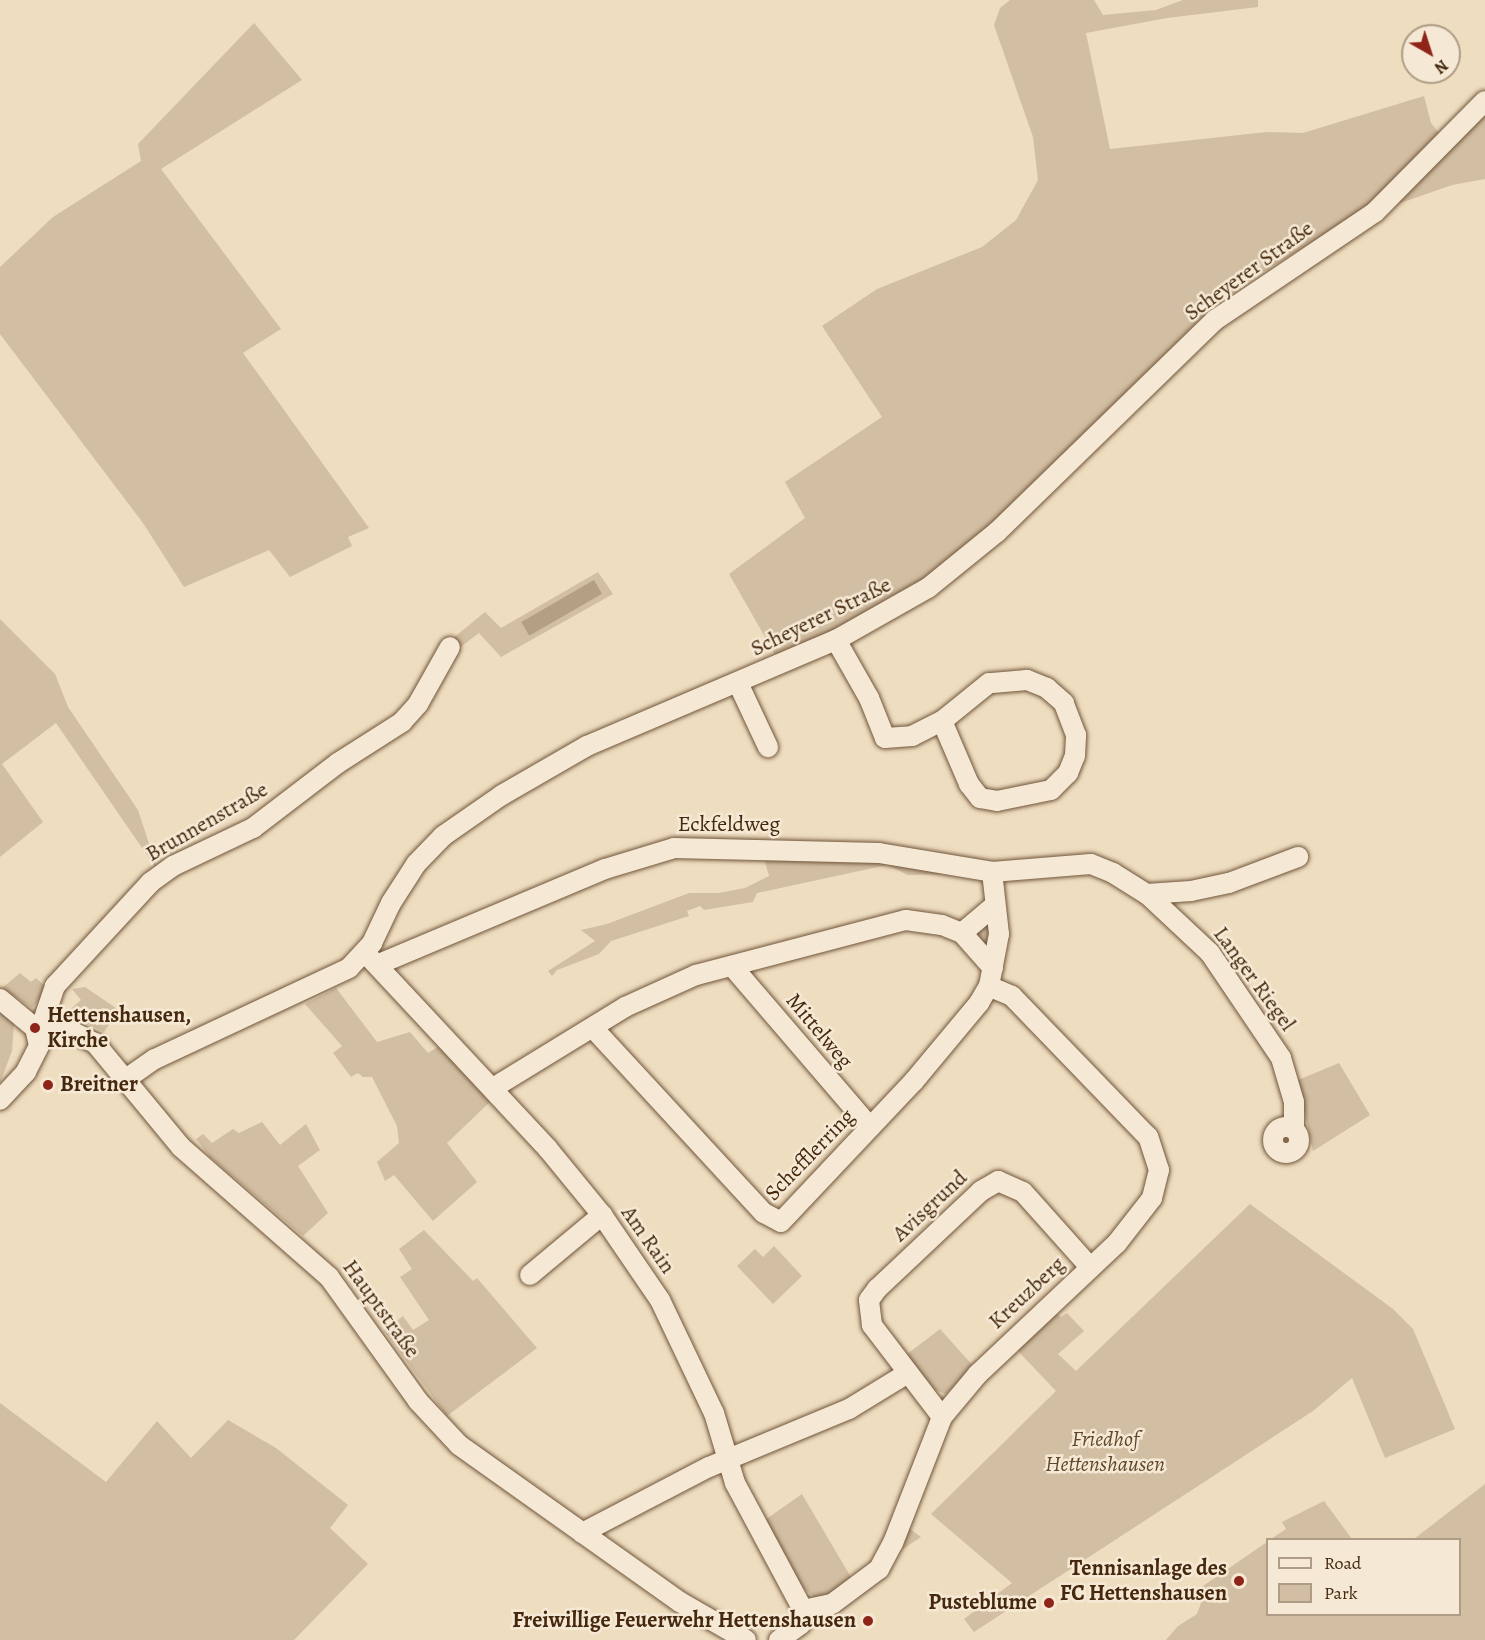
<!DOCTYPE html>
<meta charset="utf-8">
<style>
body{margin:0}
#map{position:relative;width:1485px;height:1640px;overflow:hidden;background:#efddc0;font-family:Alegreya,serif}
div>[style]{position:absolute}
.green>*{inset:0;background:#d2bea2}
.water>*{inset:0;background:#b59f83;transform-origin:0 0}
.roads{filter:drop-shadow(0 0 2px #70553a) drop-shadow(0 0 2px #70553a)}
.minor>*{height:20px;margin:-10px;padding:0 10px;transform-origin:10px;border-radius:10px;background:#f5e9d6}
.minor>.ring{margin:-10px;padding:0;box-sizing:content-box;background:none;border:20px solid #f5e9d6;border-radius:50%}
.dots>*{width:16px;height:16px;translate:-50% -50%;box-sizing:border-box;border:3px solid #f5e9d6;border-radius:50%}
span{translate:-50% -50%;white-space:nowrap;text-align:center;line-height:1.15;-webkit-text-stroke:5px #f5e9d6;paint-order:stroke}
.street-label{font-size:22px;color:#45280d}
.poi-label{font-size:22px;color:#45280d;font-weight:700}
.left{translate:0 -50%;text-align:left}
.right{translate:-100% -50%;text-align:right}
.park-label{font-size:22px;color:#61462b;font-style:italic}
.legend{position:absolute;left:1266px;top:1538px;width:195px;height:78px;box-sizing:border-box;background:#f5e9d6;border:2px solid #af9c86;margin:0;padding:8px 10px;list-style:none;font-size:18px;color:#45280d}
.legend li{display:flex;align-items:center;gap:12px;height:30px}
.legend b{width:30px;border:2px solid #af9c86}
.north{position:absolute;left:1401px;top:24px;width:60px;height:60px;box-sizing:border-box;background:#f5e9d6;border:2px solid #af9c86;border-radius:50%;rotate:141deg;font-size:16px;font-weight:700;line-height:24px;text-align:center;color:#45280d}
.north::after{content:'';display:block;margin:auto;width:21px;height:27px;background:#8f2418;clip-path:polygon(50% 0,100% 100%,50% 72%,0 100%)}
</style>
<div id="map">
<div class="green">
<div style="clip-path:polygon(1010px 0,1094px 0,1103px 15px,1156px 10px,1183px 0,1258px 0,1258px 7px,1167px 18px,1086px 33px,1110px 149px,1267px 132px,1303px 133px,1424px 96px,1431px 123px,1442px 137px,1370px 207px,1243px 284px,1205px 315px,967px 548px,898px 599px,777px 658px,729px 574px,805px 518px,785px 482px,882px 417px,822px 326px,877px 289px,982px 247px,1016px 220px,1038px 180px,1033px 137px,994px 25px,1000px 8px)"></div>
<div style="clip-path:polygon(254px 23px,302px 80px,161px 169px,281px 329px,243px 353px,369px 528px,348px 537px,352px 546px,290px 577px,269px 550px,184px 587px,143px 523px,0 334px,0 267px,53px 217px,141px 161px,138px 144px)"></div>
<div style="clip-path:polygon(1485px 110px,1485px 179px,1452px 185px,1389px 207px)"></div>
<div style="clip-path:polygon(598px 572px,613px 594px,501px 657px,479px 633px,459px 648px,452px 639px,485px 612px,501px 628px)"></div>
<div style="clip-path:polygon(0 619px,55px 674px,68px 707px,138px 810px,158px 871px,56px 723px,2px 764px,43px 822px,0 857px)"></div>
<div style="clip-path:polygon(763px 855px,887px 857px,959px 874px,908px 875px,887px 865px,757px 893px,753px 902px,704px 910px,700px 906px,687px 911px,689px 916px,611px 941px,599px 954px,557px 970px,552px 976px,548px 971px,595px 941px,581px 930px,607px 924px,689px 893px,719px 893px,745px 888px,769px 876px)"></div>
<div style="clip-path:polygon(990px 921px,988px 946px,984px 947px,973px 937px,976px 930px)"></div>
<div style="clip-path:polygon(20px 973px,31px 982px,36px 978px,48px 989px,32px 1008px,2px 988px)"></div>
<div style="clip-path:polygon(85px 987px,119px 1010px,104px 1032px,81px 1020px,62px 1017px,81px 1000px,72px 989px)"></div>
<div style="clip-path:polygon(336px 988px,377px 1042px,410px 1032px,428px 1053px,441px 1045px,492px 1100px,447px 1143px,477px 1182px,433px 1221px,394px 1175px,385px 1181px,377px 1162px,399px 1143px,397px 1126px,372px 1077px,363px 1077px,358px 1073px,351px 1077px,333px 1053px,342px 1046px,305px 1004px)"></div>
<div style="clip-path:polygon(0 1013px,14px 1023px,12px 1051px,0 1083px)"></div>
<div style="clip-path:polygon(1339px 1063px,1370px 1115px,1313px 1151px,1298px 1080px)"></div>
<div style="clip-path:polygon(262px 1122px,280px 1145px,306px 1124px,320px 1150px,298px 1166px,328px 1213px,303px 1236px,210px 1157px,196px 1139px,203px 1134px,212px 1143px,233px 1129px,239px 1133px)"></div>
<div style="clip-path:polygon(1250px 1204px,1393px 1309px,1413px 1329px,1455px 1429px,1385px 1458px,1352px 1378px,1313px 1411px,974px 1632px,964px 1619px,1012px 1583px,931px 1514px,1056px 1391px,1016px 1349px,1056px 1312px,1061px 1317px,1067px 1313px,1084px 1331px,1058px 1354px,1076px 1371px)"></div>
<div style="clip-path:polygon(424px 1230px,473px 1281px,477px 1278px,537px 1348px,447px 1416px,384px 1331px,403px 1316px,413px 1330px,429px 1320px,400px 1277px,412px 1269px,399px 1249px)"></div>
<div style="clip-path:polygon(774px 1246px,802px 1276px,773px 1304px,737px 1266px,755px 1249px,763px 1257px)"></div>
<div style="clip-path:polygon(940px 1329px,975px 1368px,946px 1394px,935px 1390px,906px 1355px)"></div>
<div style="clip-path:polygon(0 1403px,106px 1482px,157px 1421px,191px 1458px,228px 1420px,276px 1448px,348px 1505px,330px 1528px,368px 1564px,294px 1640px,0 1640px)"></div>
<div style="clip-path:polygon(1485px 1484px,1485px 1640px,1166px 1640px,1178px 1626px,1197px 1614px,1204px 1595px,1200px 1588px,1267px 1542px,1268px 1614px,1460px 1614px,1460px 1540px,1414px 1539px)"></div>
<div style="clip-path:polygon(802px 1494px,852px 1579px,826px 1596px,816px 1598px,803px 1588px,765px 1520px)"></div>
<div style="clip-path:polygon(1324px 1501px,1352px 1539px,1271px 1539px,1286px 1529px,1282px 1522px)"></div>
<div style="clip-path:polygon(906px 1526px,921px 1537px,903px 1549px,900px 1546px)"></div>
</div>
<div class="water">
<div style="left:594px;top:580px;width:16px;height:84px;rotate:60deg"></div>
</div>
<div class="roads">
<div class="minor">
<div style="left:836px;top:640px;width:67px;rotate:60.4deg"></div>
<div style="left:869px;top:698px;width:43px;rotate:68.2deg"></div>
<div style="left:885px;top:738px;width:27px;rotate:-4deg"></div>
<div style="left:912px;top:736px;width:34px;rotate:-27deg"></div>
<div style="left:942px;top:721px;width:69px;rotate:66.8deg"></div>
<div style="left:969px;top:784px;width:18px;rotate:52deg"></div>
<div style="left:980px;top:798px;width:17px;rotate:10deg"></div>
<div style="left:997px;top:801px;width:55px;rotate:-11.5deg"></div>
<div style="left:1051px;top:790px;width:24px;rotate:-45deg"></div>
<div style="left:1068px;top:773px;width:18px;rotate:-68deg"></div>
<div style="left:1075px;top:756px;width:21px;rotate:-87deg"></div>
<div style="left:1076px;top:735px;width:34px;rotate:-111deg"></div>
<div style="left:1064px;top:703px;width:23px;rotate:-139deg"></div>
<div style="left:1047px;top:688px;width:22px;rotate:-158deg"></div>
<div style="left:1027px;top:680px;width:38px;rotate:175deg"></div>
<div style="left:989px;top:683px;width:60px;rotate:141deg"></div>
<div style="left:738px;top:683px;width:71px;rotate:64.9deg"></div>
<div style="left:1147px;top:894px;width:44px;rotate:-3.9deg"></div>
<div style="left:1191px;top:891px;width:39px;rotate:-12deg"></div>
<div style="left:1229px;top:883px;width:74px;rotate:-20.6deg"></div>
<div style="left:370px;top:958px;width:261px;rotate:47deg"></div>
<div style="left:548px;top:1149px;width:85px;rotate:50.7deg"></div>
<div style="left:602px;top:1215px;width:103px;rotate:55.7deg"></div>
<div style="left:660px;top:1300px;width:125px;rotate:64.5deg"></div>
<div style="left:714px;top:1413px;width:73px;rotate:73.3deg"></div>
<div style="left:735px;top:1483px;width:144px;rotate:61.8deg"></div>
<div style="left:379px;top:964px;width:245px;rotate:-22.8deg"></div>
<div style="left:605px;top:869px;width:72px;rotate:-16.9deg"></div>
<div style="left:674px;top:848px;width:205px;rotate:1.4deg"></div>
<div style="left:879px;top:853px;width:115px;rotate:9.5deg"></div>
<div style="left:992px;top:872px;width:99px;rotate:-4.6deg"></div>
<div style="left:1091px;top:864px;width:24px;rotate:22deg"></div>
<div style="left:1113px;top:873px;width:40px;rotate:32deg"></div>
<div style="left:1147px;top:894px;width:86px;rotate:43.1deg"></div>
<div style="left:1210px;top:953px;width:127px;rotate:55.9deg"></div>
<div style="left:1281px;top:1058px;width:46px;rotate:73.5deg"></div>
<div style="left:1294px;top:1102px;width:27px;rotate:90deg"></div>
<div style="left:732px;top:966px;width:212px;rotate:49.4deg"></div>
<div style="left:993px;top:968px;width:47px;rotate:-131.5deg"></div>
<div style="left:962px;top:933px;width:42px;rotate:-40.2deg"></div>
<div style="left:0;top:999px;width:45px;rotate:39.6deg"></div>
<div style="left:35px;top:1028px;width:18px;rotate:77deg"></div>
<div style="left:39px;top:1046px;width:29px;rotate:117deg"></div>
<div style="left:26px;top:1072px;width:38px;rotate:133deg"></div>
<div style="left:593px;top:1028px;width:252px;rotate:47.3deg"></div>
<div style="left:764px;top:1213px;width:19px;rotate:28deg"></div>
<div style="left:781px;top:1222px;width:194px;rotate:-46.7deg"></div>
<div style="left:914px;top:1081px;width:102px;rotate:-50.2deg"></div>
<div style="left:979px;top:1003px;width:20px;rotate:-60deg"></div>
<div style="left:989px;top:986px;width:53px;rotate:-79.1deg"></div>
<div style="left:999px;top:934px;width:62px;rotate:-96.4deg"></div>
<div style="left:38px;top:1036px;width:35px;rotate:-7deg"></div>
<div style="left:73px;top:1032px;width:25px;rotate:27deg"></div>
<div style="left:95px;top:1043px;width:135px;rotate:50.4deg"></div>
<div style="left:181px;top:1147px;width:197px;rotate:41.3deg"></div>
<div style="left:329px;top:1277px;width:153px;rotate:54.3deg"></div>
<div style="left:418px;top:1401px;width:60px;rotate:47deg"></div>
<div style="left:459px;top:1445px;width:271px;rotate:35.4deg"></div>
<div style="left:680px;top:1602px;width:76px;rotate:29.9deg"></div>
<div style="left:38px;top:1036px;width:53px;rotate:-71.2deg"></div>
<div style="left:55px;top:986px;width:142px;rotate:-47.3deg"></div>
<div style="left:151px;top:882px;width:27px;rotate:-36deg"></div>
<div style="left:173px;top:866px;width:89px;rotate:-25.4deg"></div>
<div style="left:253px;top:828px;width:107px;rotate:-37.4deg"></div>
<div style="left:338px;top:763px;width:76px;rotate:-32.6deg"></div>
<div style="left:402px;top:722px;width:24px;rotate:-48deg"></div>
<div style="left:418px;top:704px;width:65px;rotate:-60.7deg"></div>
<div style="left:126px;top:1079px;width:35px;rotate:-35deg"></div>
<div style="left:155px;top:1059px;width:214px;rotate:-25.1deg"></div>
<div style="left:349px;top:968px;width:34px;rotate:-47deg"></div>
<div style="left:372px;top:943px;width:44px;rotate:-64.6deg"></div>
<div style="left:391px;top:903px;width:46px;rotate:-57.3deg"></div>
<div style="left:416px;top:864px;width:39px;rotate:-46deg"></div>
<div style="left:443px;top:836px;width:72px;rotate:-34.8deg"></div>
<div style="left:502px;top:795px;width:98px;rotate:-30deg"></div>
<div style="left:587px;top:746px;width:271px;rotate:-23.1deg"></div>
<div style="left:836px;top:640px;width:106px;rotate:-29.5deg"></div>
<div style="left:928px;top:588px;width:89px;rotate:-39.1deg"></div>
<div style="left:997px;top:532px;width:304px;rotate:-44.2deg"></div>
<div style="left:1215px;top:320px;width:193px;rotate:-34deg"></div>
<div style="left:1375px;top:212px;width:156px;rotate:-45.3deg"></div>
<div style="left:493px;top:1088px;width:155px;rotate:-31.5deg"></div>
<div style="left:625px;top:1007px;width:78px;rotate:-24.3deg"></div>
<div style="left:696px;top:975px;width:217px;rotate:-14.7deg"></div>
<div style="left:906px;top:920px;width:36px;rotate:8deg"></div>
<div style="left:942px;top:925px;width:22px;rotate:22deg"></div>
<div class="ring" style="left:1273px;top:1127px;width:6px;height:6px"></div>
<div style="left:530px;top:1275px;width:94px;rotate:-39.8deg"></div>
<div style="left:942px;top:1417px;width:116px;rotate:-127.3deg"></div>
<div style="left:872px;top:1325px;width:25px;rotate:-97deg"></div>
<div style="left:869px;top:1300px;width:14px;rotate:-54deg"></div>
<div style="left:877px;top:1289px;width:143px;rotate:-43.3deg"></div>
<div style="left:981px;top:1191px;width:20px;rotate:-30deg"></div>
<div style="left:998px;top:1181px;width:27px;rotate:24deg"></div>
<div style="left:1023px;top:1192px;width:101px;rotate:48.2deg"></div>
<div style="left:582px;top:1533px;width:143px;rotate:-27.5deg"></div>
<div style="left:709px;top:1467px;width:152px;rotate:-22.5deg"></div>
<div style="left:849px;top:1409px;width:69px;rotate:-31.4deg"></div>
<div style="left:779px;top:1640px;width:27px;rotate:-36deg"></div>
<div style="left:801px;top:1624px;width:14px;rotate:-82deg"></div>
<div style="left:803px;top:1610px;width:30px;rotate:-12deg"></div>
<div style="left:832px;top:1604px;width:59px;rotate:-36.7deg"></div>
<div style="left:879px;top:1569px;width:30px;rotate:-62deg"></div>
<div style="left:893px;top:1543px;width:135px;rotate:-68.7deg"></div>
<div style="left:942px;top:1417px;width:56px;rotate:-50.1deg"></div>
<div style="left:978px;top:1374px;width:191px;rotate:-43.3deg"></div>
<div style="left:1117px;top:1243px;width:57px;rotate:-52.1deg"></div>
<div style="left:1152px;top:1198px;width:29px;rotate:-76deg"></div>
<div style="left:1159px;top:1170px;width:35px;rotate:-108deg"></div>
<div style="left:1148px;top:1137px;width:196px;rotate:-134deg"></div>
<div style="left:1012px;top:996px;width:25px;rotate:-157deg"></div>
</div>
</div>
<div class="dots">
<div style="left:35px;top:1028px;background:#8f2418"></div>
<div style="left:48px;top:1085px;background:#8f2418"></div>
<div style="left:1239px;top:1581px;background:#8f2418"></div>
<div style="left:1049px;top:1603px;background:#8f2418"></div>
<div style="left:868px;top:1621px;background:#8f2418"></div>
</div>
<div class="street-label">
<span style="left:1249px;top:271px;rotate:-36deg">Scheyerer Straße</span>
<span style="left:821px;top:617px;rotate:-26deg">Scheyerer Straße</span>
<span style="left:207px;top:822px;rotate:-30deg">Brunnenstraße</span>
<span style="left:729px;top:825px">Eckfeldweg</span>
<span style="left:1254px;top:979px;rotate:54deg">Langer Riegel</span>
<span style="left:819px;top:1031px;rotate:50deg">Mittelweg</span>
<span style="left:810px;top:1155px;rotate:-46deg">Schefflerring</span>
<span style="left:930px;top:1206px;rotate:-43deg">Avisgrund</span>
<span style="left:648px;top:1240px;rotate:55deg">Am Rain</span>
<span style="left:1027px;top:1293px;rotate:-43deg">Kreuzberg</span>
<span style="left:381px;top:1309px;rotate:54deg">Hauptstraße</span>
</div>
<div class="poi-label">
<span class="left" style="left:47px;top:1028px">Hettenshausen,<br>Kirche</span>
<span class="left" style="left:60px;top:1085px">Breitner</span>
<span class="right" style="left:1227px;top:1581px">Tennisanlage des<br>FC Hettenshausen</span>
<span class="right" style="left:1037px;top:1603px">Pusteblume</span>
<span class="right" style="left:856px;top:1621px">Freiwillige Feuerwehr Hettenshausen</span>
</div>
<div class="park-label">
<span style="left:1105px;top:1452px">Friedhof<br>Hettenshausen</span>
</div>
<ul class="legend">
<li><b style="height:8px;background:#f5e9d6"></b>Road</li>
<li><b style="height:16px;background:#d2bea2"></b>Park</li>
</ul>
<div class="north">N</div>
</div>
